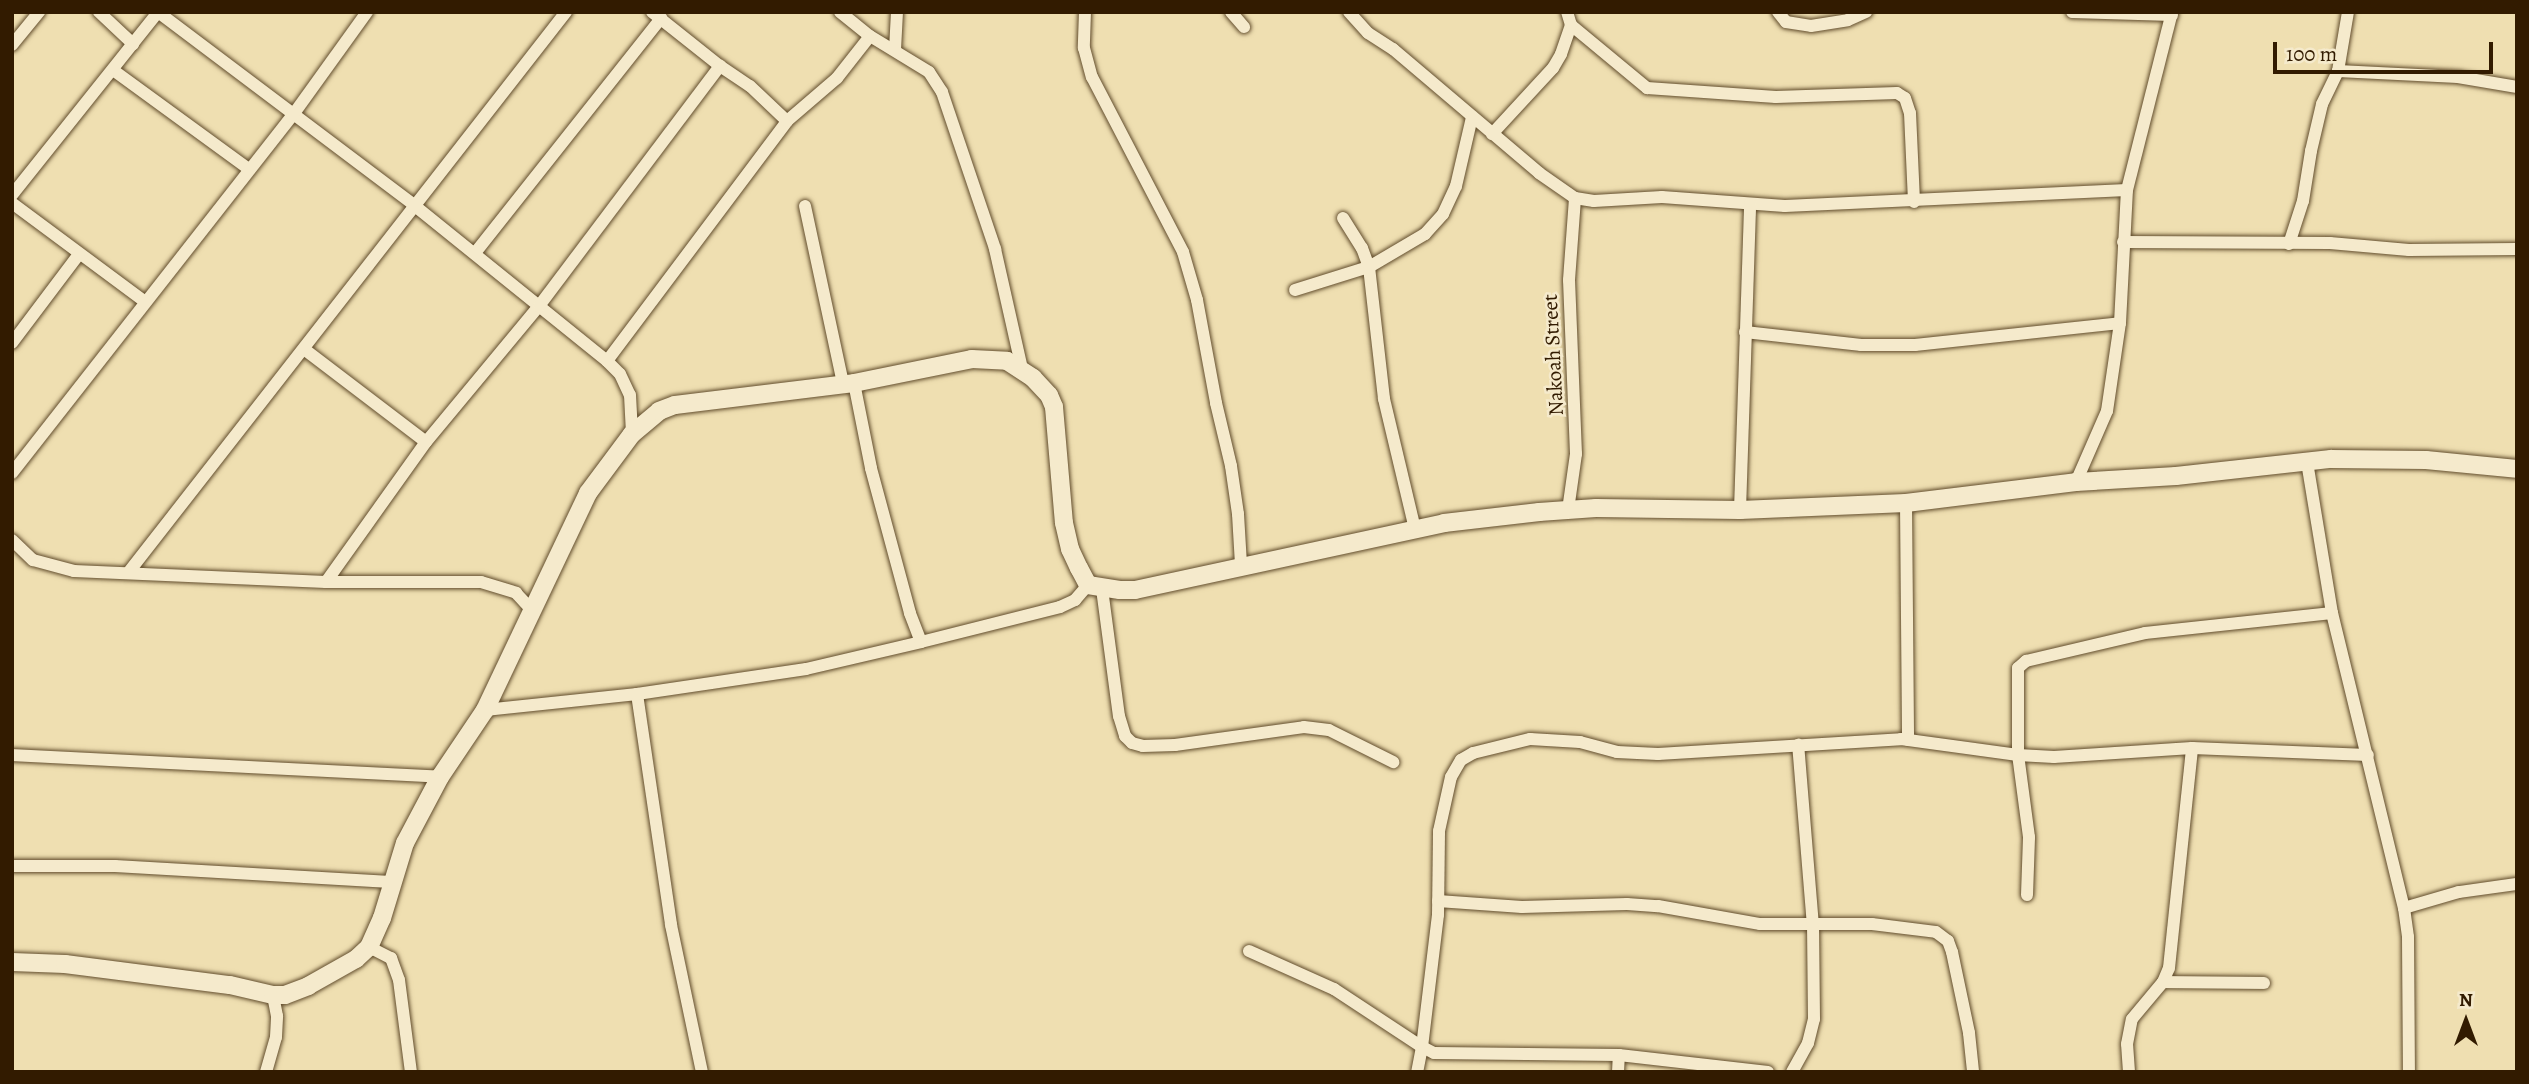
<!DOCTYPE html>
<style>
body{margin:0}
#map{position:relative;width:2529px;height:1084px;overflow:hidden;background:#efdfb1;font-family:Alegreya,serif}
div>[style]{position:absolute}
.roads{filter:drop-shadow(0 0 2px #614c2c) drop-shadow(0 0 2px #614c2c)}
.street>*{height:12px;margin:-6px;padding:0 6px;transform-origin:6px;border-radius:6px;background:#f5eacc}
.secondary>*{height:18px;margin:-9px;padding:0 9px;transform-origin:9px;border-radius:9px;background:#f5eacc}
span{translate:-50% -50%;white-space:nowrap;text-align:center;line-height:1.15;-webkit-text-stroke:5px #f5eacc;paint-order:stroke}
.street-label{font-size:21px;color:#321b00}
.frame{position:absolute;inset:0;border:14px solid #321b00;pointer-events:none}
.north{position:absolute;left:2431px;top:986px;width:70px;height:70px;-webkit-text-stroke:5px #f5eacc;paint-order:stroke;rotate:0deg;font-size:19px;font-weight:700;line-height:28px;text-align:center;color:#321b00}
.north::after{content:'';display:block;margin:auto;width:24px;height:32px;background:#321b00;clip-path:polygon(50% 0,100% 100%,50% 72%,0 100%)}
.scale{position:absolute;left:2273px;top:42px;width:220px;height:32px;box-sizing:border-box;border:4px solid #321b00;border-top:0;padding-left:9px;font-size:21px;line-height:24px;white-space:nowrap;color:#321b00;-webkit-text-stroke:5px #f5eacc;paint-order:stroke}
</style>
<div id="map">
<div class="roads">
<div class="street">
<div style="left:99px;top:12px;width:47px;rotate:43.3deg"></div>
<div style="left:652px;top:12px;width:87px;rotate:38.5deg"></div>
<div style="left:720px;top:66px;width:36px;rotate:34deg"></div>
<div style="left:750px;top:86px;width:51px;rotate:43.4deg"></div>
<div style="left:840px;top:12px;width:38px;rotate:39deg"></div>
<div style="left:870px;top:36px;width:69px;rotate:31.4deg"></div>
<div style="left:929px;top:72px;width:24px;rotate:57deg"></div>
<div style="left:942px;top:92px;width:166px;rotate:71.3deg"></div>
<div style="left:995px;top:249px;width:123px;rotate:77.3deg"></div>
<div style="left:1085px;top:12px;width:36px;rotate:92deg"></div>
<div style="left:1084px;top:48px;width:30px;rotate:75deg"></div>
<div style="left:1092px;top:77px;width:197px;rotate:62.5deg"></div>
<div style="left:1183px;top:252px;width:50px;rotate:73.7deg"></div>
<div style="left:1197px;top:300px;width:105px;rotate:79.5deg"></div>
<div style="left:1216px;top:403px;width:65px;rotate:76.6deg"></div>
<div style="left:1231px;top:466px;width:49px;rotate:81.7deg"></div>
<div style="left:1238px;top:514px;width:51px;rotate:86.6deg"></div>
<div style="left:1231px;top:12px;width:20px;rotate:49deg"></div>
<div style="left:1349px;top:12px;width:28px;rotate:48deg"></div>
<div style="left:1368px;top:33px;width:30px;rotate:33deg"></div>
<div style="left:1393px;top:49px;width:192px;rotate:40.3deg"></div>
<div style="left:1539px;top:173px;width:44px;rotate:34.8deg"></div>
<div style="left:1575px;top:198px;width:19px;rotate:9deg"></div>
<div style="left:1594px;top:201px;width:68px;rotate:-3.4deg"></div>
<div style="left:1662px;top:197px;width:123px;rotate:4.2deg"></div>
<div style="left:1785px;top:206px;width:342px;rotate:-2.7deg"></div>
<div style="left:1778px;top:12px;width:13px;rotate:51deg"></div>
<div style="left:1786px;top:22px;width:25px;rotate:9deg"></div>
<div style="left:1811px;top:26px;width:37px;rotate:-9deg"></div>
<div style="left:1848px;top:20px;width:20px;rotate:-24deg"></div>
<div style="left:2072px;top:12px;width:100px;rotate:1.7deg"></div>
<div style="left:1571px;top:25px;width:99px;rotate:39.7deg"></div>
<div style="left:1647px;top:88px;width:129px;rotate:4deg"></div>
<div style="left:1776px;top:97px;width:121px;rotate:-1.9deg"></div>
<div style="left:1897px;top:93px;width:9px;rotate:32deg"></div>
<div style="left:1905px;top:98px;width:16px;rotate:72deg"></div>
<div style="left:1910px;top:113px;width:89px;rotate:87.4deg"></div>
<div style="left:12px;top:45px;width:43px;rotate:-50.7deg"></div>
<div style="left:895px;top:50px;width:38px;rotate:-87deg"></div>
<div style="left:113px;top:70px;width:168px;rotate:36.1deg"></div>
<div style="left:2338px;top:71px;width:60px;rotate:-80.4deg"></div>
<div style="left:1492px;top:134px;width:90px;rotate:-47.3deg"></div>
<div style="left:1553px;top:68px;width:16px;rotate:-60deg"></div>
<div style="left:1561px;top:54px;width:31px;rotate:-71deg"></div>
<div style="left:1571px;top:25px;width:14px;rotate:-107deg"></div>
<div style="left:12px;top:195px;width:234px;rotate:-51.4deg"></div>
<div style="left:158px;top:12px;width:322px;rotate:37deg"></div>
<div style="left:415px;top:206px;width:247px;rotate:38.9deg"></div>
<div style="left:607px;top:361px;width:18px;rotate:45deg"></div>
<div style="left:620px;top:374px;width:23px;rotate:65deg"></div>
<div style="left:630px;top:395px;width:39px;rotate:87deg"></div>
<div style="left:12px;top:203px;width:164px;rotate:36.6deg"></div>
<div style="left:805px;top:206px;width:182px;rotate:77.9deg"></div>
<div style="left:1343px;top:218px;width:36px;rotate:58deg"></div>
<div style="left:1362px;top:248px;width:20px;rotate:70deg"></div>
<div style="left:1369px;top:267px;width:133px;rotate:83.5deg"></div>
<div style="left:1384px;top:399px;width:134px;rotate:76.6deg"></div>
<div style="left:2123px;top:242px;width:207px;rotate:0.3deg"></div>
<div style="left:2330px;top:243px;width:79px;rotate:5.1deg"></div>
<div style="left:2409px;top:250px;width:108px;rotate:-0.5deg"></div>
<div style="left:2289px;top:244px;width:45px;rotate:-72deg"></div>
<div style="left:2303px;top:201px;width:51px;rotate:-80.9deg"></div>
<div style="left:2311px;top:151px;width:48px;rotate:-76.8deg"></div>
<div style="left:2322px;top:104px;width:37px;rotate:-64deg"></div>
<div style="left:2338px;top:71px;width:120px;rotate:2.9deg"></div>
<div style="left:2458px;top:77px;width:60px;rotate:9.6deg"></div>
<div style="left:475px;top:253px;width:300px;rotate:-51.6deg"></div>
<div style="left:1295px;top:290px;width:77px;rotate:-17.3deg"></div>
<div style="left:1369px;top:267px;width:65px;rotate:-30.5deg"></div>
<div style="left:1425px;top:234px;width:27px;rotate:-48deg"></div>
<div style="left:1443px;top:214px;width:31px;rotate:-65deg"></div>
<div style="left:1456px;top:186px;width:71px;rotate:-76.9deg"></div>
<div style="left:1745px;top:332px;width:117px;rotate:6.4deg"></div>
<div style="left:1861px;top:345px;width:54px"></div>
<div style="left:1915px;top:345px;width:206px;rotate:-6.1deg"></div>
<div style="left:12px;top:343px;width:111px;rotate:-53deg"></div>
<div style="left:304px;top:349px;width:153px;rotate:37.3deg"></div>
<div style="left:607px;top:361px;width:300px;rotate:-53.1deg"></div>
<div style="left:787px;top:121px;width:66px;rotate:-40.7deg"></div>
<div style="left:837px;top:78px;width:53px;rotate:-51.8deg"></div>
<div style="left:2307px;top:462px;width:153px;rotate:80.6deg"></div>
<div style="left:2332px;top:613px;width:304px;rotate:76.3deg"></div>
<div style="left:2404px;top:908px;width:29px;rotate:82deg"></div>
<div style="left:2408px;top:937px;width:135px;rotate:89.6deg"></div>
<div style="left:12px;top:473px;width:455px;rotate:-51.9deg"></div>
<div style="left:293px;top:115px;width:127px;rotate:-54.3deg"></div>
<div style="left:2076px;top:482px;width:77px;rotate:-66.4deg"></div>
<div style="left:2107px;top:411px;width:89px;rotate:-81.6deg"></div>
<div style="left:2120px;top:323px;width:133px;rotate:-87deg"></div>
<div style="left:2127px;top:190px;width:184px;rotate:-75.8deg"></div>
<div style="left:1906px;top:503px;width:237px;rotate:89.5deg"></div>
<div style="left:1568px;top:510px;width:57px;rotate:-81.9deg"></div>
<div style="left:1576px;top:454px;width:174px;rotate:-92.3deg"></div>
<div style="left:1569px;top:280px;width:82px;rotate:-85.8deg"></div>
<div style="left:1740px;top:510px;width:306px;rotate:-88.1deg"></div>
<div style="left:12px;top:540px;width:29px;rotate:44deg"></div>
<div style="left:33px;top:560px;width:42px;rotate:15deg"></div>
<div style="left:74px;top:571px;width:252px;rotate:2.5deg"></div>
<div style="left:326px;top:582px;width:155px"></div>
<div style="left:481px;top:582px;width:37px;rotate:17deg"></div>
<div style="left:516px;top:593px;width:22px;rotate:47deg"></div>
<div style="left:128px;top:573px;width:712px;rotate:-52.02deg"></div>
<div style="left:326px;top:582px;width:172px;rotate:-54.5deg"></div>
<div style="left:426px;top:442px;width:177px;rotate:-50.3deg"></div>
<div style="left:539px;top:306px;width:301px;rotate:-53deg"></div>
<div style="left:1102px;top:589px;width:128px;rotate:82.4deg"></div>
<div style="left:1119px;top:716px;width:21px;rotate:73deg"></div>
<div style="left:1125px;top:736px;width:10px;rotate:45deg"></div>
<div style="left:1132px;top:743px;width:11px;rotate:15deg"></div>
<div style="left:1143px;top:746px;width:32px;rotate:-2deg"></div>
<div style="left:1175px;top:745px;width:130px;rotate:-7.9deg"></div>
<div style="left:1304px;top:727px;width:25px;rotate:7deg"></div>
<div style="left:1329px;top:730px;width:72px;rotate:26.6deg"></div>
<div style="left:921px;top:642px;width:143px;rotate:-14.1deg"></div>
<div style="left:1060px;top:607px;width:17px;rotate:-25deg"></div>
<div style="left:1075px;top:600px;width:20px;rotate:-49deg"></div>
<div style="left:637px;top:694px;width:233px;rotate:81.6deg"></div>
<div style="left:671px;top:925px;width:150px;rotate:78.1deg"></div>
<div style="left:485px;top:710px;width:153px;rotate:-6deg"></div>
<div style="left:637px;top:694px;width:171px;rotate:-8.4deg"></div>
<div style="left:806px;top:669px;width:118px;rotate:-13.2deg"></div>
<div style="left:921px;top:642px;width:31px;rotate:-111deg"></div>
<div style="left:910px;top:613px;width:150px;rotate:-105.1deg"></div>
<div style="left:871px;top:468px;width:87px;rotate:-101.3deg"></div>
<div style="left:12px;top:755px;width:429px;rotate:2.9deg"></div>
<div style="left:12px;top:866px;width:103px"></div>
<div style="left:115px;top:866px;width:276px;rotate:3.3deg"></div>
<div style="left:2027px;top:895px;width:58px;rotate:-88deg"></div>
<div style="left:2029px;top:837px;width:83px;rotate:-97.6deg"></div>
<div style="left:2018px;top:755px;width:87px;rotate:-90deg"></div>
<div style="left:2018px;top:668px;width:11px;rotate:-41deg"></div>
<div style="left:2026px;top:661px;width:122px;rotate:-13.2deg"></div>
<div style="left:2145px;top:633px;width:188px;rotate:-6.1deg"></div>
<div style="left:1438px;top:901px;width:84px;rotate:4.1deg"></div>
<div style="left:1522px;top:907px;width:105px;rotate:-1.6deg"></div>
<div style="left:1627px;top:904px;width:31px;rotate:4deg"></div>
<div style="left:1658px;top:906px;width:104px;rotate:10deg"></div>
<div style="left:1760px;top:924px;width:112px"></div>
<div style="left:1872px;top:924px;width:64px;rotate:7.1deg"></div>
<div style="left:1936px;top:932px;width:15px;rotate:37deg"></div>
<div style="left:1948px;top:941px;width:12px;rotate:70deg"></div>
<div style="left:1952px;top:952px;width:83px;rotate:78.1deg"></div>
<div style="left:1969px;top:1033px;width:39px;rotate:84deg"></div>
<div style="left:2404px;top:908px;width:57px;rotate:-16.2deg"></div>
<div style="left:2459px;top:892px;width:59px;rotate:-7.9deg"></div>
<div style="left:369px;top:947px;width:25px;rotate:27deg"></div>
<div style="left:391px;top:958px;width:23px;rotate:70deg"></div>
<div style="left:399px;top:980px;width:93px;rotate:82.6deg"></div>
<div style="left:1249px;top:951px;width:93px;rotate:24.1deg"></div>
<div style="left:1334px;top:989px;width:105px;rotate:33.4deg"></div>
<div style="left:1422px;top:1047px;width:25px;rotate:101deg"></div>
<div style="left:2163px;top:982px;width:101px;rotate:0.6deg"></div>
<div style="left:266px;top:1072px;width:36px;rotate:-74deg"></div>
<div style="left:276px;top:1037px;width:21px;rotate:-87deg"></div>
<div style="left:277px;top:1016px;width:21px;rotate:-101deg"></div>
<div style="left:1618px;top:1072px;width:17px;rotate:-87deg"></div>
<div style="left:1768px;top:1072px;width:150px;rotate:-173.5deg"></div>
<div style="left:1619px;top:1055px;width:185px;rotate:-179.4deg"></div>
<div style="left:1434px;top:1053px;width:13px;rotate:-153deg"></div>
<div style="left:1422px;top:1047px;width:133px;rotate:-83.1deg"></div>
<div style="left:1438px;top:915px;width:84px;rotate:-89.3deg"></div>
<div style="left:1439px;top:831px;width:55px;rotate:-77.5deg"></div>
<div style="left:1451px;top:777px;width:20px;rotate:-60deg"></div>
<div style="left:1461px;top:760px;width:14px;rotate:-30deg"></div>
<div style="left:1473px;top:753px;width:59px;rotate:-13.8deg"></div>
<div style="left:1530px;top:739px;width:50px;rotate:3.4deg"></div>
<div style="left:1580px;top:742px;width:38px;rotate:15deg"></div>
<div style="left:1617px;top:752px;width:41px;rotate:2.8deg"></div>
<div style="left:1658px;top:754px;width:243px;rotate:-3.5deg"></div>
<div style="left:1901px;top:739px;width:118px;rotate:7.8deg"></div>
<div style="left:2018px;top:755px;width:36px;rotate:3deg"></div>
<div style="left:2054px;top:757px;width:138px;rotate:-3.7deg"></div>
<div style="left:2192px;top:748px;width:176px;rotate:2.3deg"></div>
<div style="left:1792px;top:1072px;width:33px;rotate:-61deg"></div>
<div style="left:1808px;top:1043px;width:25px;rotate:-76deg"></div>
<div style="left:1814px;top:1019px;width:93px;rotate:-90.6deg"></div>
<div style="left:1813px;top:926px;width:182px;rotate:-94.7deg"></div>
<div style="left:2129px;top:1072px;width:28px;rotate:-94deg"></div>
<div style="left:2127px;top:1044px;width:25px;rotate:-79deg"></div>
<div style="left:2132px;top:1019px;width:48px;rotate:-50deg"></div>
<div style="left:2163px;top:982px;width:15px;rotate:-67deg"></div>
<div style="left:2169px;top:968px;width:221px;rotate:-84deg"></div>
</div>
<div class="secondary">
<div style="left:12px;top:962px;width:53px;rotate:2.2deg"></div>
<div style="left:65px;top:964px;width:166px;rotate:7.3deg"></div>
<div style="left:230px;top:985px;width:44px;rotate:13.1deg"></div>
<div style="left:273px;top:995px;width:12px"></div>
<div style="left:285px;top:995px;width:25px;rotate:-21deg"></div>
<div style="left:308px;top:986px;width:55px;rotate:-29.4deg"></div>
<div style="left:356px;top:959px;width:18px;rotate:-43deg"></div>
<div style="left:369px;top:947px;width:32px;rotate:-66deg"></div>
<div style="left:382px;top:918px;width:78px;rotate:-73deg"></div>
<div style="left:405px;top:843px;width:75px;rotate:-62.1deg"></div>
<div style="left:440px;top:777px;width:81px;rotate:-56.1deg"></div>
<div style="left:485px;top:710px;width:240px;rotate:-64.6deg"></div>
<div style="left:588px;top:493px;width:74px;rotate:-53.3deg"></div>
<div style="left:632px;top:434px;width:35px;rotate:-40deg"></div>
<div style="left:659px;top:411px;width:17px;rotate:-21deg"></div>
<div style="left:675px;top:405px;width:180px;rotate:-7deg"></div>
<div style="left:854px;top:383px;width:120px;rotate:-11.5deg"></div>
<div style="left:972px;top:359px;width:35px;rotate:3deg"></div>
<div style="left:1007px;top:361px;width:31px;rotate:33deg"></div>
<div style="left:1033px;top:378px;width:23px;rotate:47deg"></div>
<div style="left:1049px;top:395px;width:13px;rotate:67deg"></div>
<div style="left:1054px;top:407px;width:116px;rotate:85.1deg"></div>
<div style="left:1064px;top:523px;width:27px;rotate:77deg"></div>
<div style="left:1070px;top:549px;width:21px;rotate:65deg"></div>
<div style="left:1079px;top:568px;width:19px;rotate:62deg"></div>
<div style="left:1088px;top:585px;width:32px;rotate:9deg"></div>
<div style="left:1120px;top:590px;width:15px"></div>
<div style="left:1135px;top:590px;width:316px;rotate:-12.2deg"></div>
<div style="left:1444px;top:523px;width:96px;rotate:-6.6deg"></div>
<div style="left:1539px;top:512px;width:57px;rotate:-4deg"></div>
<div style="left:1596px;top:508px;width:144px;rotate:0.8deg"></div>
<div style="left:1740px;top:510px;width:166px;rotate:-2.4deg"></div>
<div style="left:1906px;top:503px;width:171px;rotate:-7deg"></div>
<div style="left:2076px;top:482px;width:100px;rotate:-3.4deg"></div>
<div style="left:2176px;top:476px;width:156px;rotate:-6.3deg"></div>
<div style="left:2331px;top:459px;width:95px;rotate:0.6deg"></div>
<div style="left:2426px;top:460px;width:91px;rotate:5.6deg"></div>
</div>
</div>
<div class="street-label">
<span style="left:1553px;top:355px;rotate:-93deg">Nakoah Street</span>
</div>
<div class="frame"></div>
<div class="north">N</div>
<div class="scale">100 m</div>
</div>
